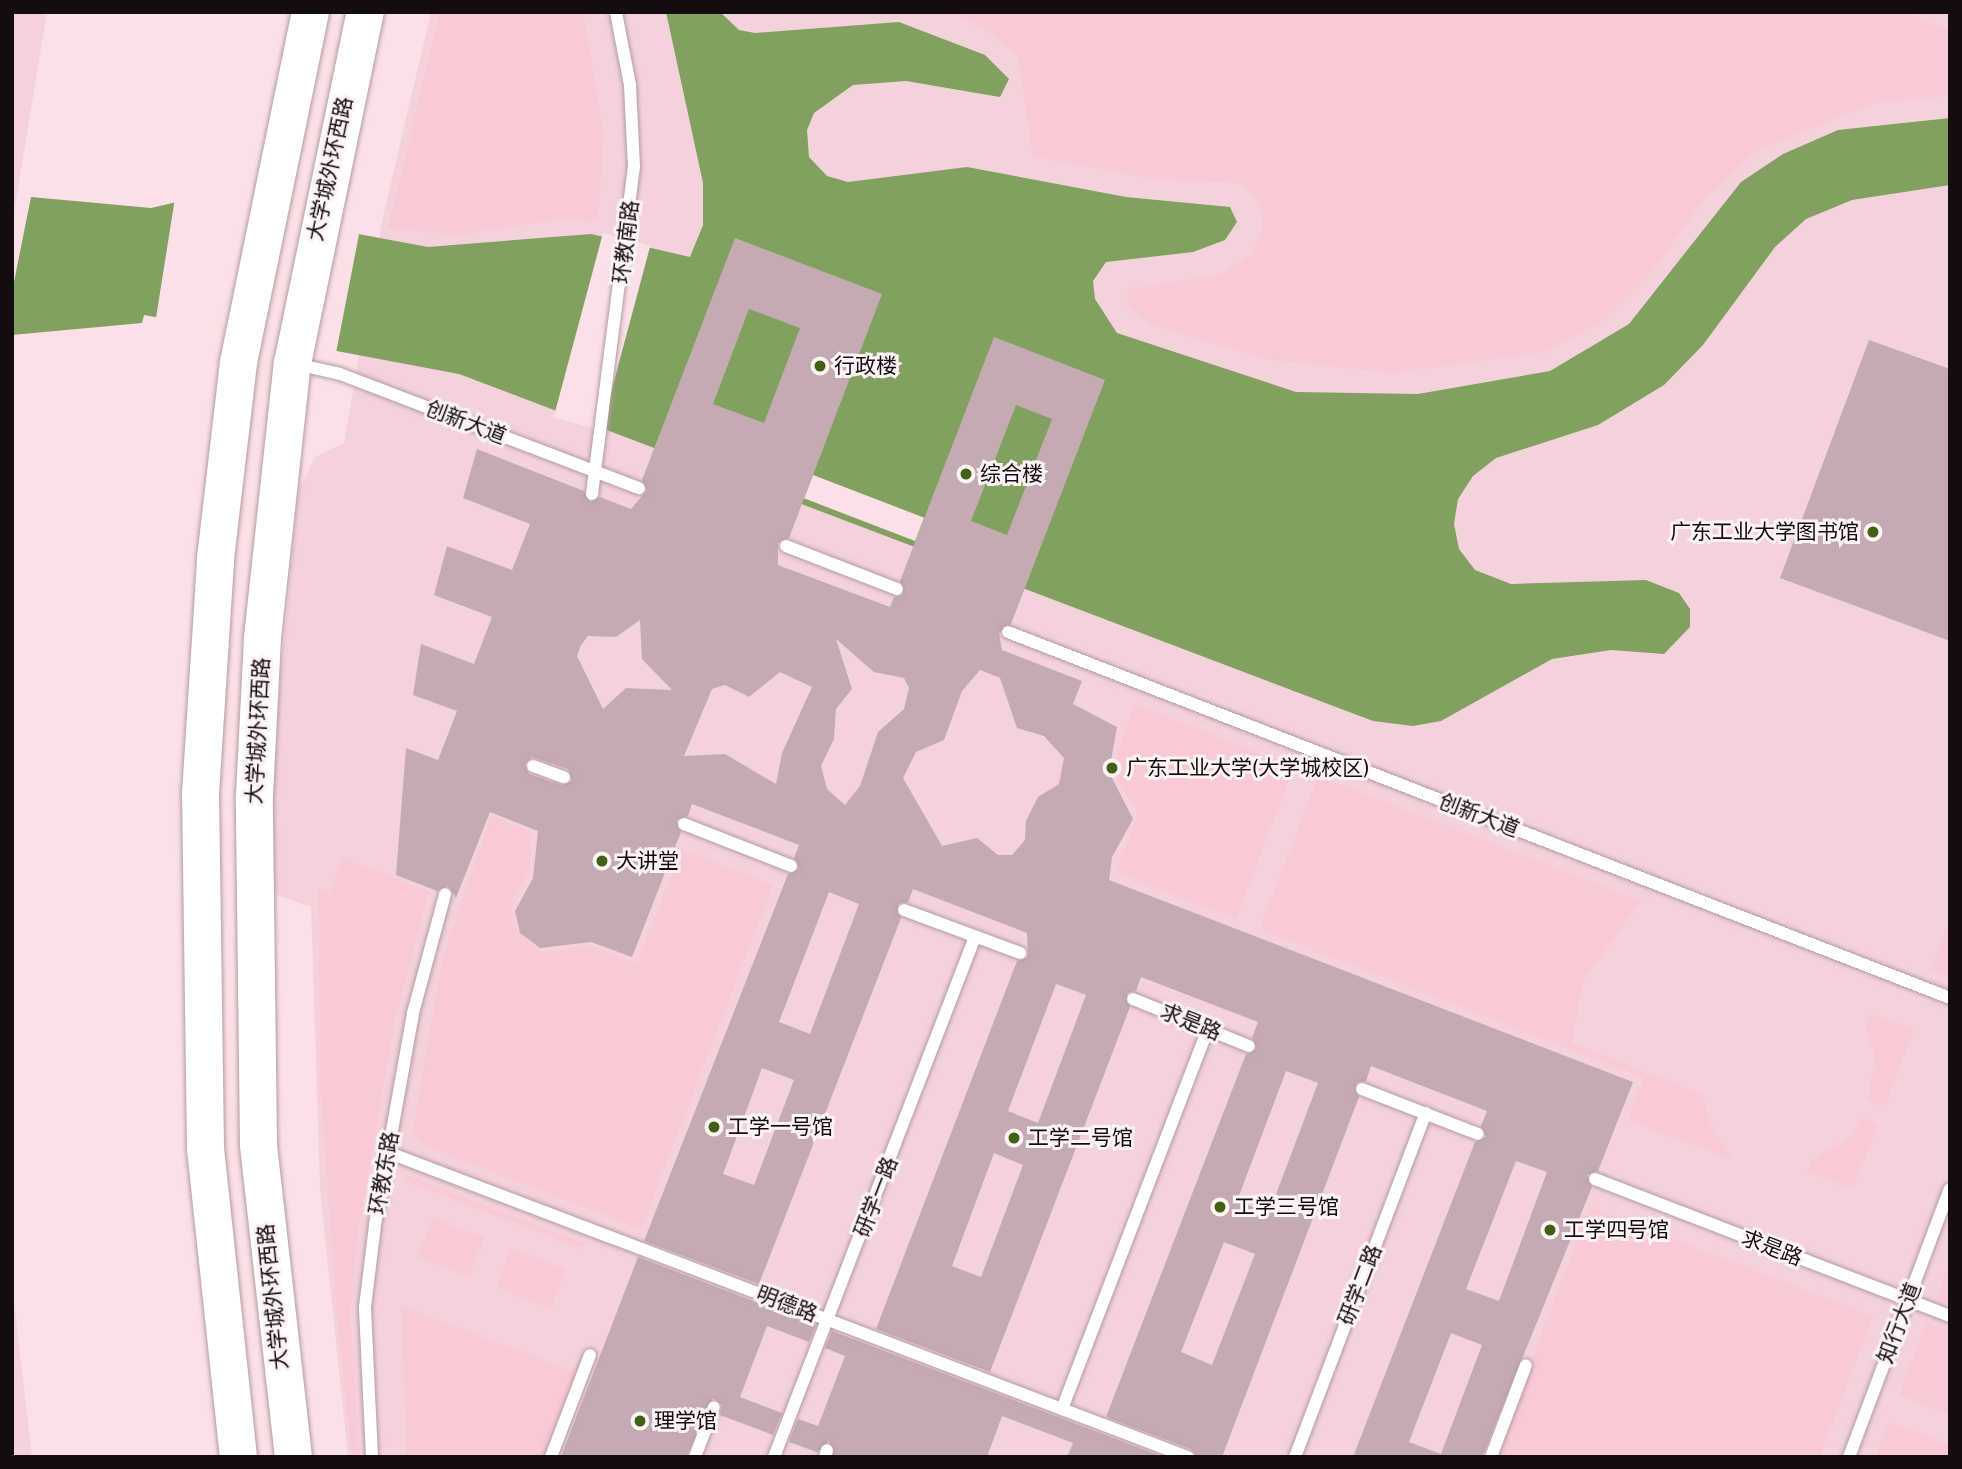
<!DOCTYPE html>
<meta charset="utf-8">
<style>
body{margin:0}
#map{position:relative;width:1962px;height:1469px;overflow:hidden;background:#fbe1e7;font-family:"Public Sans","Noto Sans SC",sans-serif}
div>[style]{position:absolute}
.built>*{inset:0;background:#f4d2db}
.green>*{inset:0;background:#f9c9d5;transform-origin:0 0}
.water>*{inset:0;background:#82a060}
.pier>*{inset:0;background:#fbe1e7;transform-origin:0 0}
.building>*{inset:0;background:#c3abb1}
.roads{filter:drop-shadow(0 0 2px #b49ca2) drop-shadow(0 0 2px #b49ca2)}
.service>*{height:12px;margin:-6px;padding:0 6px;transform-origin:6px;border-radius:6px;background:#fff}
.primary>*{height:37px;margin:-18.5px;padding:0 18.5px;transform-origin:18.5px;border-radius:18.5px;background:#fff}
.dots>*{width:19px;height:19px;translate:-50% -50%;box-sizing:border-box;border:4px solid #fdf3f5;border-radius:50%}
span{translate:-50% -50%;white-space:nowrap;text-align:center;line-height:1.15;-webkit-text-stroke:6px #fdf3f5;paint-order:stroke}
.street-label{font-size:21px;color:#140c0e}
.poi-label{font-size:21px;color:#140c0e}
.left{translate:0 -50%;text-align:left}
.right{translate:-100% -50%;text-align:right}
.frame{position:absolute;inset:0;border:14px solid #140c0e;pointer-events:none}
</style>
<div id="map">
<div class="built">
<div style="clip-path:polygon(12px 12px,47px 12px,12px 225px)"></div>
<div style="clip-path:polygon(431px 12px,1950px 12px,1950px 1457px,348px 1457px,320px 1190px,311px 907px,269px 892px,275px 732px,299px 490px,315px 457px,344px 443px,382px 221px)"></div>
<div style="clip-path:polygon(12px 1284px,32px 1457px,12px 1457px)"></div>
</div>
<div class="green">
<div style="clip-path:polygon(440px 12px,583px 12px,604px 134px,598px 221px,566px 218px,457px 235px,388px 228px)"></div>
<div style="clip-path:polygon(952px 12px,1903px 12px,1950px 30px,1950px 96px,1875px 103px,1758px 150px,1703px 200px,1653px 271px,1605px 319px,1546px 352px,1391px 373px,1265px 359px,1150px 324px,1127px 307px,1128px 289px,1219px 275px,1252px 254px,1263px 226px,1259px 199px,1239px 183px,1153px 179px,1033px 156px,1018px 57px,992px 33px)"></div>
<div style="clip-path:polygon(1134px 704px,1294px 767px,1236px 919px,1115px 872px,1136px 821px,1136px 810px,1112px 772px)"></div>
<div style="clip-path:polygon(1318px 776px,1641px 901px,1583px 981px,1572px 1043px,1702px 1094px,1711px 1125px,1733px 1160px,1628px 1120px,1644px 1078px,1260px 929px)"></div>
<div style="clip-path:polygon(491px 816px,532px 832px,528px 874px,513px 897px,511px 924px,541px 953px,589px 946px,636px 964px,682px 849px,773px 885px,641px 1229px,425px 1146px,412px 1134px,443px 956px)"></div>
<div style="clip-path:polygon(343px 858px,429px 892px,395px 1019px,359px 1227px,350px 1315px,359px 1457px,351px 1451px,337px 1317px,320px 1081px,319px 888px,330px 892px)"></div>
<div style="clip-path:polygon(1950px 921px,1950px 976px,1931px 969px)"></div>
<div style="clip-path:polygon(1870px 1013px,1914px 1029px,1885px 1106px,1868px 1100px,1875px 1056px,1865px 1026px)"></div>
<div style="clip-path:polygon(1861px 1118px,1878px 1124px,1853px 1189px,1807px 1172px,1811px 1161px,1851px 1136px)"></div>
<div style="left:406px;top:1175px;width:191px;height:6px;rotate:21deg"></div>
<div style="clip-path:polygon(1590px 1207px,1873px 1316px,1820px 1457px,1494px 1457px)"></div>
<div style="left:433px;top:1218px;width:55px;height:42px;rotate:21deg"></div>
<div style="left:511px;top:1248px;width:59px;height:42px;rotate:21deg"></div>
<div style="clip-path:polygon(1950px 1264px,1950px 1304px,1936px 1299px)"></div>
<div style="clip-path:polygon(401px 1306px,576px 1372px,543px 1457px,407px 1457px)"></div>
<div style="clip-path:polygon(1927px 1322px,1950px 1331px,1950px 1414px,1899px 1395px)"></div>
<div style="clip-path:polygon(1889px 1422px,1950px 1445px,1950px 1457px,1876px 1457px)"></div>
</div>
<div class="water">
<div style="clip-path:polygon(666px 12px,720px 12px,739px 30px,755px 33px,899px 22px,985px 55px,1009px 79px,1000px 97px,906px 81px,853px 85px,814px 113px,807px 130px,809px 157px,827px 176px,848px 182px,967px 167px,1126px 197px,1230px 207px,1237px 222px,1225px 240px,1193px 252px,1106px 262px,1093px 281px,1095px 299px,1117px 333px,1296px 392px,1418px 394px,1550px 371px,1629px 324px,1741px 182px,1783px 154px,1838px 130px,1950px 118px,1950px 185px,1852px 200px,1806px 219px,1775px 247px,1703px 345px,1664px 385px,1598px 425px,1496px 458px,1473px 476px,1458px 499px,1454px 524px,1459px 549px,1475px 570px,1511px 584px,1646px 580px,1679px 593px,1690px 609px,1690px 627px,1664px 654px,1611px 650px,1552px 659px,1441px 721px,1413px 726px,1373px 721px,459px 374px,144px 315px,142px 323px,12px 335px,12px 292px,31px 197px,151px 208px,181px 201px,428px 247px,591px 234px,690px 257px,703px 225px,703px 183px)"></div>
</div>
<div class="pier">
<div style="left:175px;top:198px;width:97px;height:124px;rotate:9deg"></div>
<div style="left:286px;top:217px;width:75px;height:125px;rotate:11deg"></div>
<div style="left:603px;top:233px;width:49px;height:191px;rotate:15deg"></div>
<div style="left:813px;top:475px;width:119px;height:25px;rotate:21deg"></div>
</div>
<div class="building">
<div style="clip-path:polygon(evenodd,735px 238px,882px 294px,789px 538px,778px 543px,778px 565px,890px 607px,894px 597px,903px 595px,900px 581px,994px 337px,1105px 380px,1011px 624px,999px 633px,1002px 650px,1082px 681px,1073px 704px,1117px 727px,1109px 772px,1133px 819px,1112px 857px,1109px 880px,1633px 1082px,1598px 1171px,1587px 1175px,1592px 1187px,1482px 1457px,1353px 1457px,1475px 1142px,1486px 1137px,1481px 1126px,1487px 1111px,1371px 1066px,1366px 1081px,1356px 1083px,1359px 1097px,1222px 1457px,1197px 1457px,1191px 1449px,1106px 1417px,1246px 1054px,1257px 1049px,1252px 1038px,1258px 1022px,1141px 977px,1136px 991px,1127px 993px,1130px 1007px,990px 1372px,876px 1329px,1017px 961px,1028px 957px,1027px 933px,913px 889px,908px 902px,898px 904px,901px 918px,759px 1284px,644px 1241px,788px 874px,799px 869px,794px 858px,799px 845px,692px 804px,688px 816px,676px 820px,681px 832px,632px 957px,591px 942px,540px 948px,520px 933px,515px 911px,533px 878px,538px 831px,490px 812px,456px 898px,448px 886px,437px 891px,396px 875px,406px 748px,438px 760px,457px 711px,413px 695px,421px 644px,474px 664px,492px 617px,434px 595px,447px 546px,512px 570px,530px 524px,463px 498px,477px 449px,584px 491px,590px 502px,600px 497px,631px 509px,647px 490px,642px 480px,735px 238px,749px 309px,800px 328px,764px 423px,713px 404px,749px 309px,735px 238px,1016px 405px,1052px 419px,1007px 535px,971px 521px,1016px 405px,735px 238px,640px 620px,642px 659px,672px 690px,626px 688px,603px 709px,577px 656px,581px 645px,588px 636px,616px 637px,640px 620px,735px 238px,836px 639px,874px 672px,904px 678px,909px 688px,904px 709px,878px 732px,860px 786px,845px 805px,827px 789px,821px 766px,834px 739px,836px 709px,852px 689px,836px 639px,735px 238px,980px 670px,1000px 678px,1017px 728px,1044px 736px,1064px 758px,1059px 784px,1038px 797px,1026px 821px,1025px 840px,1012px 855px,998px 855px,977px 838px,942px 846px,903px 778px,916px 752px,944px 740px,962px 691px,980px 670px,735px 238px,780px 672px,812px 687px,782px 753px,776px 784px,725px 754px,684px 756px,712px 689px,725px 685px,749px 697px,780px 672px,735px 238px,532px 757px,568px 769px,572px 781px,562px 785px,529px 774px,525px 764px,532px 757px,735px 238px,829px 892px,859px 904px,810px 1034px,779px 1022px,829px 892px,735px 238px,1056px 984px,1086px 995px,1038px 1123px,1008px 1111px,1056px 984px,735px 238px,762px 1068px,794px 1080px,754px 1185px,723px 1174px,762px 1068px,735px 238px,1286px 1071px,1318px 1083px,1269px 1213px,1237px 1201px,1286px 1071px,735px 238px,994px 1153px,1023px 1165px,981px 1277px,952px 1266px,994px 1153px,735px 238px,1516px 1161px,1547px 1172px,1499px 1301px,1466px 1289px,1516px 1161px,735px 238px,1224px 1242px,1255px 1254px,1212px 1365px,1181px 1352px,1224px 1242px,735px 238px,1451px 1333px,1482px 1345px,1441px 1454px,1409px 1442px,1451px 1333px)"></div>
<div style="clip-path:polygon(1869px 340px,1950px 369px,1950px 641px,1780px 578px)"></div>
<div style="clip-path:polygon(638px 1257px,816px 1325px,809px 1342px,767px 1326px,740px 1397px,782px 1413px,773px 1435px,720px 1415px,722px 1405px,713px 1398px,686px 1457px,561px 1457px)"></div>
<div style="clip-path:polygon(832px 1331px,1163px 1457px,1067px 1457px,1073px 1443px,1002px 1416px,987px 1457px,834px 1457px,829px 1441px,817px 1452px,789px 1442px,798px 1419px,818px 1426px,845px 1356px,825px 1348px)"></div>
</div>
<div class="roads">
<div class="service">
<div style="left:296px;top:364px;width:45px;rotate:12.8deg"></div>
<div style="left:340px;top:374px;width:320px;rotate:20.9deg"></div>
<div style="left:592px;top:494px;width:330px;rotate:-82.7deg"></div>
<div style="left:634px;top:167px;width:82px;rotate:-92.8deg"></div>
<div style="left:630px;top:85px;width:74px;rotate:-100.9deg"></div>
<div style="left:786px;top:546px;width:119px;rotate:21.2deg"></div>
<div style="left:1008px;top:632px;width:1011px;rotate:21.23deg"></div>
<div style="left:533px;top:766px;width:33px;rotate:20deg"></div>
<div style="left:684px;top:824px;width:115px;rotate:21.4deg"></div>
<div style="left:904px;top:910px;width:124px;rotate:20.3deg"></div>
<div style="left:1133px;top:999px;width:125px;rotate:22.1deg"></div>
<div style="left:1362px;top:1089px;width:124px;rotate:21.2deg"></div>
<div style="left:387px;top:1152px;width:857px;rotate:20.85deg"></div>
<div style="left:1595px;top:1179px;width:381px;rotate:21.1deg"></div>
<div style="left:1062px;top:1409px;width:407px;rotate:-69deg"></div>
<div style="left:372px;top:1457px;width:150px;rotate:-92.7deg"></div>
<div style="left:365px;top:1307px;width:83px;rotate:-83deg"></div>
<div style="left:375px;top:1225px;width:215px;rotate:-79.8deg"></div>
<div style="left:413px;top:1013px;width:123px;rotate:-74.9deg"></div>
<div style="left:551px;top:1457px;width:109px;rotate:-69.1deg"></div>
<div style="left:695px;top:1457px;width:53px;rotate:-69.2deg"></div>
<div style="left:774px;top:1457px;width:557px;rotate:-68.87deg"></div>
<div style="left:825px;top:1457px;width:7px;rotate:-74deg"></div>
<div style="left:1295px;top:1457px;width:368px;rotate:-69.2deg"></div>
<div style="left:1491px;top:1457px;width:98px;rotate:-69.2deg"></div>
<div style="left:1849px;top:1457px;width:286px;rotate:-69.4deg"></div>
</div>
<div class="primary">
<div style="left:238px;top:1457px;width:312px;rotate:-96.1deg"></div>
<div style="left:205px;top:1147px;width:354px;rotate:-90.8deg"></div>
<div style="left:200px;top:793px;width:235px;rotate:-86.3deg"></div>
<div style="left:215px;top:558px;width:197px;rotate:-83.3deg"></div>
<div style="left:238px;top:362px;width:357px;rotate:-78.4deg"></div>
<div style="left:293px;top:1457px;width:315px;rotate:-96.4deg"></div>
<div style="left:258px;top:1144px;width:349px;rotate:-90.7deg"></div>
<div style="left:254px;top:795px;width:158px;rotate:-87.1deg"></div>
<div style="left:262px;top:637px;width:276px;rotate:-83.8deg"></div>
<div style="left:292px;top:363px;width:359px;rotate:-78.3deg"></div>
</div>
</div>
<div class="dots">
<div style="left:820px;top:366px;background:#426014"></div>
<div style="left:966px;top:474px;background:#426014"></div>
<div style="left:1873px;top:532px;background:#426014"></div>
<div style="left:1112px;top:768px;background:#426014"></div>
<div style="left:602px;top:861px;background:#426014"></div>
<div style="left:714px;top:1127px;background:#426014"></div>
<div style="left:1014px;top:1138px;background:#426014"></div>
<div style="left:1220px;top:1207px;background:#426014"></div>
<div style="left:1550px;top:1230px;background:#426014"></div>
<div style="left:640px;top:1421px;background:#426014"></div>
</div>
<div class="street-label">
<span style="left:330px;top:169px;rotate:-78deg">大学城外环西路</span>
<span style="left:626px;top:242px;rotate:-83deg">环教南路</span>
<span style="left:466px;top:422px;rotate:21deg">创新大道</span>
<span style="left:258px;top:731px;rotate:-87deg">大学城外环西路</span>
<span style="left:1479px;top:815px;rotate:21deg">创新大道</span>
<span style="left:1191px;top:1022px;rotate:22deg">求是路</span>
<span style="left:384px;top:1173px;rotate:-80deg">环教东路</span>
<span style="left:876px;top:1197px;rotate:-69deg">研学一路</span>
<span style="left:1772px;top:1248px;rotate:21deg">求是路</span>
<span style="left:1360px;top:1285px;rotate:-69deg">研学二路</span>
<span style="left:273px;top:1297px;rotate:-96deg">大学城外环西路</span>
<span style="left:787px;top:1304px;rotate:21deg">明德路</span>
<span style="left:1899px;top:1323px;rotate:-69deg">知行大道</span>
</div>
<div class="poi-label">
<span class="left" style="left:834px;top:366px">行政楼</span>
<span class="left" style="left:980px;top:474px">综合楼</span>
<span class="right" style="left:1859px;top:532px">广东工业大学图书馆</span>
<span class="left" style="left:1126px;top:768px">广东工业大学(大学城校区)</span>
<span class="left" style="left:616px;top:861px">大讲堂</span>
<span class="left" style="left:728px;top:1127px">工学一号馆</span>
<span class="left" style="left:1028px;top:1138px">工学二号馆</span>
<span class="left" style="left:1234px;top:1207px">工学三号馆</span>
<span class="left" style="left:1564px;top:1230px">工学四号馆</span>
<span class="left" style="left:654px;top:1421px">理学馆</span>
</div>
<div class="frame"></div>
</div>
